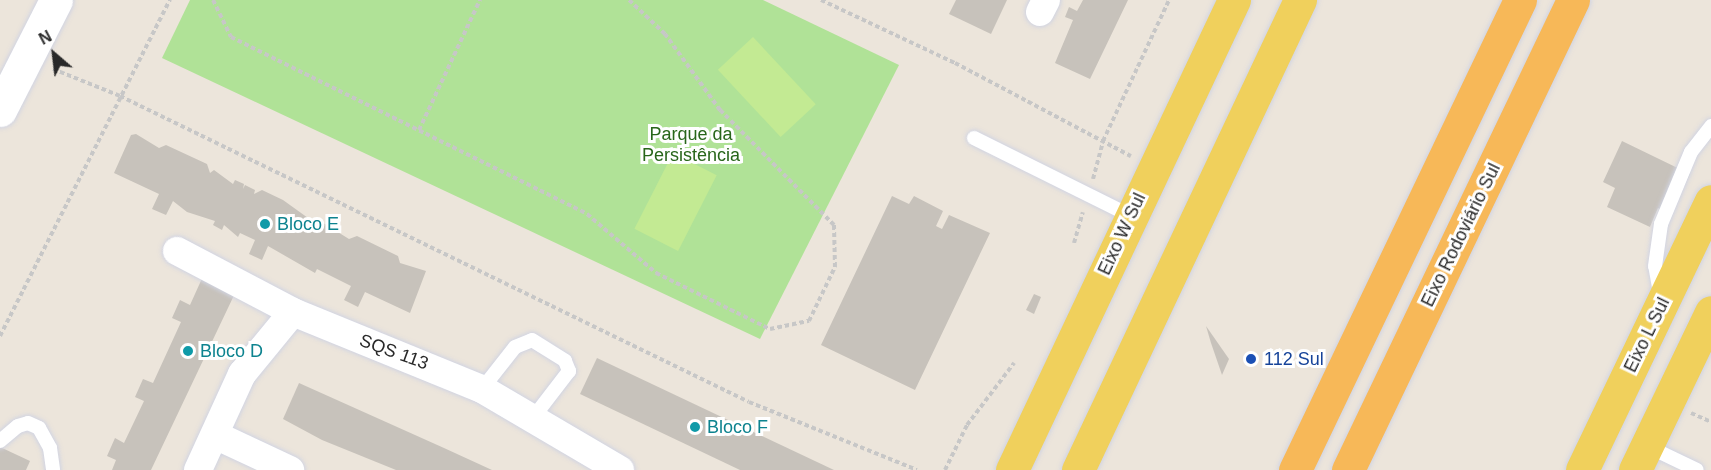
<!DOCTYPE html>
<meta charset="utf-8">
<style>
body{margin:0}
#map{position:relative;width:1711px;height:470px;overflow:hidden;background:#ece5db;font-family:Helvetica,sans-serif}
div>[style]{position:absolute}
.green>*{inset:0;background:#b0e297}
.pitch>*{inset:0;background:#c3ea93;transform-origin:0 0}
.building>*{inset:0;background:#c7c2bb}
.path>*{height:4px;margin-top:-2px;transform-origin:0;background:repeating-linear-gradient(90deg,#c7c7c7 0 4.5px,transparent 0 7.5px)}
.roads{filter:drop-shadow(0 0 2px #d1d4e2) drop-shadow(0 0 2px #d1d4e2)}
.service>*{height:14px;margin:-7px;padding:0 7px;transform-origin:7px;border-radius:7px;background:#fff}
.minor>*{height:28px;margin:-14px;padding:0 14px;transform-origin:14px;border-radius:14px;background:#fff}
.tertiary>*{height:33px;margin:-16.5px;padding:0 16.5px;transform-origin:16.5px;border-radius:16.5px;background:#fff}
.primary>*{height:33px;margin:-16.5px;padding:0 16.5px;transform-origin:16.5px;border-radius:16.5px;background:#f0d05c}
.trunk>*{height:33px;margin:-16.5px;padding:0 16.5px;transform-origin:16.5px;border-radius:16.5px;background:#f7b858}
.dots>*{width:16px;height:16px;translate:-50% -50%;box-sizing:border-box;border:3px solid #fff;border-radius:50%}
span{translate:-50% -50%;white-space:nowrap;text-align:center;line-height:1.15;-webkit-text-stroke:6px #fff;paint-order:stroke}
.park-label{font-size:18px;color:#28661a}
.culture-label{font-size:18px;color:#0d838f}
.left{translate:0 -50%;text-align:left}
.street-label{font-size:18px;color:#292929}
.transit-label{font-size:18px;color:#164399}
.north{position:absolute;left:24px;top:24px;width:60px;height:60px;-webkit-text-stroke:4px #fff;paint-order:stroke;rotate:332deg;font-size:16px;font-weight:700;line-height:24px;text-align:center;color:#292929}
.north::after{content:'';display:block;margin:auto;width:21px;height:27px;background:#292929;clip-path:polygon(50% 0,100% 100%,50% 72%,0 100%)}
</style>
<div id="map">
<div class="green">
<div style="clip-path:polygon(190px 0,763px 0,899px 65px,760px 339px,162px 58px)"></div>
</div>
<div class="pitch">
<div style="left:753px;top:37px;width:92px;height:48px;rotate:47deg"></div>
<div style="left:673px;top:153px;width:49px;height:85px;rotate:27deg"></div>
</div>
<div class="building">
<div style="clip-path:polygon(956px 0,1007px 0,991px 34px,949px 14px)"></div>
<div style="clip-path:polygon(1083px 0,1128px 0,1090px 79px,1055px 63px,1073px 20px,1065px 17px,1069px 7px,1077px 11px)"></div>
<div style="clip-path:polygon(136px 134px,159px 148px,166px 145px,207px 164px,210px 173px,214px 170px,233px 184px,235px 180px,244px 184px,243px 189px,245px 185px,255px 190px,254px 194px,262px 190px,283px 200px,315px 223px,320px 221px,349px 239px,357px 236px,398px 256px,400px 263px,426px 271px,410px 313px,365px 292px,358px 307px,344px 300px,351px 286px,317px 269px,315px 273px,268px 246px,262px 260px,249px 254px,255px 240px,240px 233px,238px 237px,224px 225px,222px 230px,213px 225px,215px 221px,187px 212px,173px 201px,166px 215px,152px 209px,159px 194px,114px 173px,131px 135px)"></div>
<div style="clip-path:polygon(1622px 141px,1690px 174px,1671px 215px,1658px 208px,1650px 227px,1607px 207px,1615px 188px,1603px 182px)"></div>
<div style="clip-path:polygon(892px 196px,909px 204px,914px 196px,943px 211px,936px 226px,942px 229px,949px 215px,990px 233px,915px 390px,821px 345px)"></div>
<div style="clip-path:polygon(204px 274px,237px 289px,151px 470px,112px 470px,116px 460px,107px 456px,115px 438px,124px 443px,144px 401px,135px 397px,143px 379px,153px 383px,181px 322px,172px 318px,180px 300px,190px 305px)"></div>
<div style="clip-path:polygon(1034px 294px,1041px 297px,1034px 314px,1026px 310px)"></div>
<div style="clip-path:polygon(1206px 326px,1229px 359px,1222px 375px,1211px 343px)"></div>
<div style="clip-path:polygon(597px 358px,834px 470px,740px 470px,580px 394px)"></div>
<div style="clip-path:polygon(299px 383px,444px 448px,492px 470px,396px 470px,322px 440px,283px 419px)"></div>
<div style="clip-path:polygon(0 447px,30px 461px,26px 470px,0 470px)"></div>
</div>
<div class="path">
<div style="left:213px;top:0;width:41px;rotate:64.1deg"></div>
<div style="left:231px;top:37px;width:398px;rotate:26.4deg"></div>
<div style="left:587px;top:214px;width:91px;rotate:40.5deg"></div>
<div style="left:656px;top:273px;width:127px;rotate:26.2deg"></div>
<div style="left:770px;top:329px;width:40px;rotate:-12deg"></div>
<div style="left:809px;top:321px;width:60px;rotate:-64.3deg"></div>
<div style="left:835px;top:267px;width:42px;rotate:-91.4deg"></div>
<div style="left:834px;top:225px;width:162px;rotate:-134.7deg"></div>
<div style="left:720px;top:110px;width:94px;rotate:-125.9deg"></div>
<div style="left:665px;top:34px;width:50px;rotate:-136.6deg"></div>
<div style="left:821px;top:0;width:148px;rotate:25.2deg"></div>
<div style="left:955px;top:63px;width:199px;rotate:27.9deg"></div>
<div style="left:53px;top:69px;width:72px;rotate:21.9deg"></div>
<div style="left:120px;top:96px;width:699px;rotate:25.94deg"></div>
<div style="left:749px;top:402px;width:181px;rotate:22deg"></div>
<div style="left:419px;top:130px;width:144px;rotate:-64.9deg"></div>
<div style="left:1093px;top:179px;width:39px;rotate:-75deg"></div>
<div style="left:1103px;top:141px;width:156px;rotate:-64.9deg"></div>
<div style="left:1074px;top:243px;width:32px;rotate:-74deg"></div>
<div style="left:0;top:336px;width:377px;rotate:-63.2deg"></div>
<div style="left:1691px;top:413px;width:22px;rotate:24deg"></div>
<div style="left:945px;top:470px;width:50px;rotate:-63.9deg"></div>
<div style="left:967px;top:425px;width:78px;rotate:-52.8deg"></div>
</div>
<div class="roads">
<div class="service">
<div style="left:974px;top:138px;width:175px;rotate:26.4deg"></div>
<div style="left:1660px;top:293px;width:27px;rotate:-100deg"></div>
<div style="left:1655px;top:266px;width:42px;rotate:-81.9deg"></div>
<div style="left:1661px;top:224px;width:78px;rotate:-67.4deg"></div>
<div style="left:1691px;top:152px;width:33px;rotate:-52deg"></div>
<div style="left:482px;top:389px;width:53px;rotate:-51.8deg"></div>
<div style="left:515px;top:347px;width:18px;rotate:-22deg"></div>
<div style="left:532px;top:340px;width:39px;rotate:32deg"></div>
<div style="left:565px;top:361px;width:11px;rotate:68deg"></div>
<div style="left:569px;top:371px;width:59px;rotate:127.5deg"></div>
<div style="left:0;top:441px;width:23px;rotate:-40deg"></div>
<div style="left:18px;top:426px;width:10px;rotate:-17deg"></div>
<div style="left:28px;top:423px;width:12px;rotate:24deg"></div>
<div style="left:39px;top:428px;width:23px;rotate:61deg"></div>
<div style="left:50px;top:448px;width:22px;rotate:82deg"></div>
<div style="left:1647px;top:446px;width:55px;rotate:25.6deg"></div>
</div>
<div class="minor">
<div style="left:1040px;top:12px;width:13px;rotate:-63deg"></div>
<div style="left:177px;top:251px;width:131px;rotate:27.7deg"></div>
<div style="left:215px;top:435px;width:83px;rotate:25deg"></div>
<div style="left:198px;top:470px;width:106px;rotate:-65.4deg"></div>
<div style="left:242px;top:374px;width:80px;rotate:-50.6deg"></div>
<div style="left:293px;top:312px;width:204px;rotate:22.2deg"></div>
<div style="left:482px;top:389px;width:160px;rotate:30.4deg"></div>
</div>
<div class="tertiary">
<div style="left:0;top:110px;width:123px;rotate:-63deg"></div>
</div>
<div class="primary">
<div style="left:1012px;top:470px;width:520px;rotate:-64.72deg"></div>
<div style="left:1078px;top:470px;width:520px;rotate:-64.72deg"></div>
<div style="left:1582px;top:470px;width:298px;rotate:-64.4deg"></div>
<div style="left:1635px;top:470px;width:175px;rotate:-64.3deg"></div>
</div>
<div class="trunk">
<div style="left:1295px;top:470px;width:521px;rotate:-64.42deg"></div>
<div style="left:1348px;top:470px;width:521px;rotate:-64.42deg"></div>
</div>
</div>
<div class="dots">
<div style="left:265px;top:224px;background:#0f9aa8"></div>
<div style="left:188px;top:351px;background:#0f9aa8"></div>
<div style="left:1251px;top:359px;background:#1a4fb4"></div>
<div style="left:695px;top:427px;background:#0f9aa8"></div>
</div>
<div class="park-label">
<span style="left:691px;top:145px">Parque da<br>Persistência</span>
</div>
<div class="culture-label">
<span class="left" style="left:277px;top:224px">Bloco E</span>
<span class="left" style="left:200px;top:351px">Bloco D</span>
<span class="left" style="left:707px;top:427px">Bloco F</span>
</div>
<div class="street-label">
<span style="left:1122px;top:234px;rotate:-65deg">Eixo W Sul</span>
<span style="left:1461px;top:235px;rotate:-64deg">Eixo Rodoviário Sul</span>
<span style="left:1647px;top:335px;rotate:-64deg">Eixo L Sul</span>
<span style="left:394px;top:352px;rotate:20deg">SQS 113</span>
</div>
<div class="transit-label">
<span class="left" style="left:1264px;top:359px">112 Sul</span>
</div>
<div class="north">N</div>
</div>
